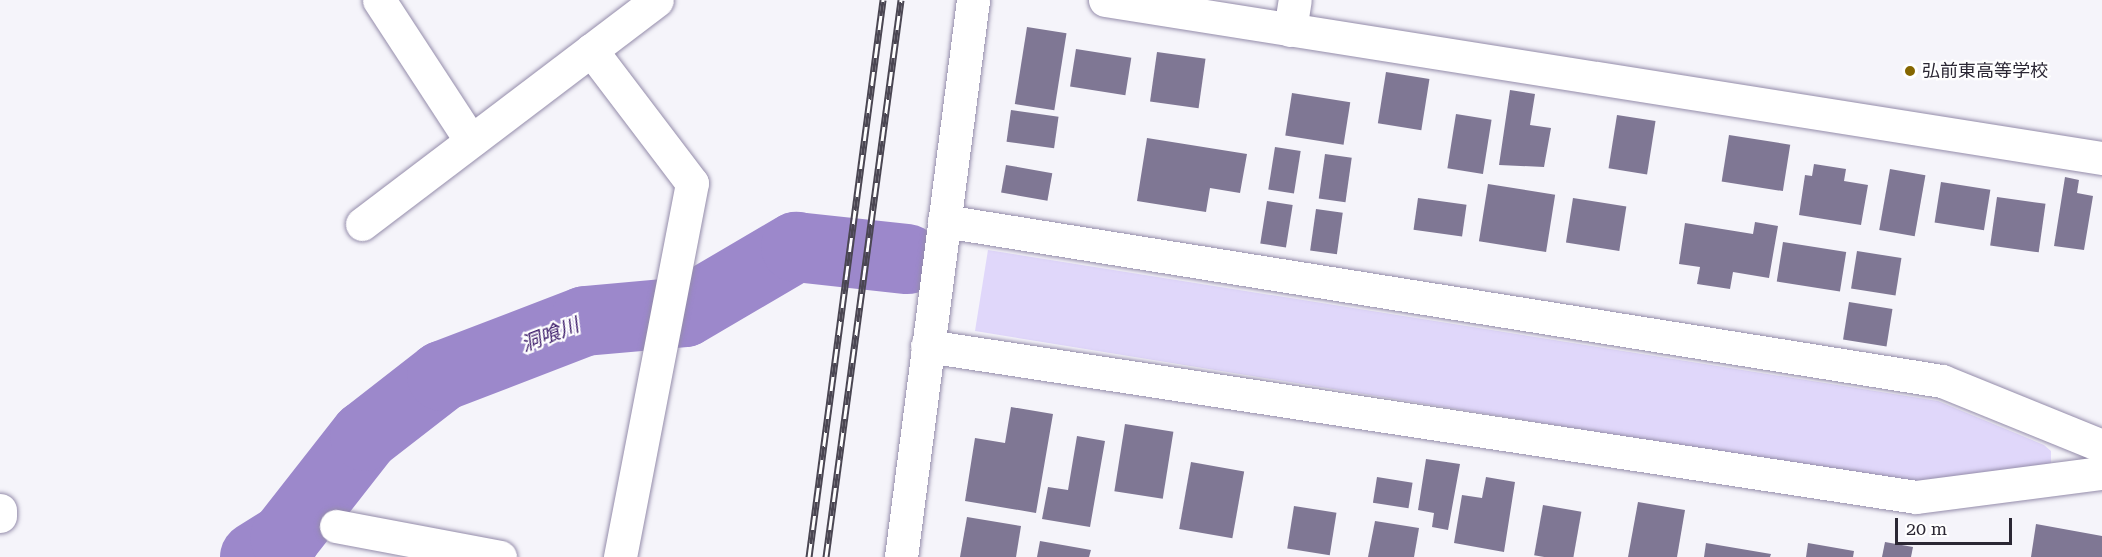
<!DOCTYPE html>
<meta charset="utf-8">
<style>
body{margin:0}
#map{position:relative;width:2102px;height:557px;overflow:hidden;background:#f5f4fa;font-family:"Roboto Serif","Noto Sans JP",serif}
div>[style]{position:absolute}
.green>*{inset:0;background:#e0d7fa}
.river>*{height:70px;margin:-35px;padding:0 35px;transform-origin:35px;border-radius:35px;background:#9c88cb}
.building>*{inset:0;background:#7f7794;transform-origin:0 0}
.roads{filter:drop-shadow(0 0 2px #948caa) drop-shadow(0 0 2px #948caa)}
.minor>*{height:33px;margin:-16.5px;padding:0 16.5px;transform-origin:16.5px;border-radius:16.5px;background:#fff}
.rail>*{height:7px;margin-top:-3.5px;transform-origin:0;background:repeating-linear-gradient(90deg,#fff 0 14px,#4a4652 0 28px);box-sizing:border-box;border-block:2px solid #4a4652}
.dots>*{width:16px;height:16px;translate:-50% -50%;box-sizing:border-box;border:3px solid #fff;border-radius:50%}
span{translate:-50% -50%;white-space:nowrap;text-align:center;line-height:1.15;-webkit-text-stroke:4.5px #fff;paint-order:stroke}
.poi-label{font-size:18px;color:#2b2734}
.left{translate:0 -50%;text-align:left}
.water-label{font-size:20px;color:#3c1b6a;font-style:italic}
.scale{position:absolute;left:1895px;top:518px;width:117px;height:27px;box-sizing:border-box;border:3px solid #2b2734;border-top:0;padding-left:8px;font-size:18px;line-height:21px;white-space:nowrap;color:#2b2734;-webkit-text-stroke:4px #fff;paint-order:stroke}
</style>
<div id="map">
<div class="green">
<div style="clip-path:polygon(988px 250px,1938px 401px,2044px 445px,2051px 451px,2051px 465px,1925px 485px,975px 331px)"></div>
</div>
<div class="river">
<div style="left:255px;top:557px;width:36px;rotate:-32deg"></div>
<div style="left:285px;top:538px;width:130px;rotate:-51.9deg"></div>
<div style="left:365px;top:436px;width:98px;rotate:-37.9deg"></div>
<div style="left:442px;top:376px;width:153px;rotate:-21deg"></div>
<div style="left:585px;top:321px;width:100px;rotate:-5.1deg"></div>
<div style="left:685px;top:312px;width:129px;rotate:-30.4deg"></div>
<div style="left:796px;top:247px;width:112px;rotate:6.2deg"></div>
</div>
<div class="building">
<div style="left:1027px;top:27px;width:40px;height:78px;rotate:9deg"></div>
<div style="left:1076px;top:49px;width:56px;height:38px;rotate:9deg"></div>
<div style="left:1157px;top:52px;width:49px;height:50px;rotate:8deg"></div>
<div style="left:1386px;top:72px;width:44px;height:52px;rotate:9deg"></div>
<div style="clip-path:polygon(1510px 90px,1535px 94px,1530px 125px,1551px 128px,1544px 167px,1499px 165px)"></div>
<div style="left:1292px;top:93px;width:59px;height:43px;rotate:9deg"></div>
<div style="left:1011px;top:110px;width:48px;height:32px;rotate:8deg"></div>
<div style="left:1456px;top:114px;width:36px;height:55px;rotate:9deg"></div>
<div style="left:1617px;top:115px;width:39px;height:54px;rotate:9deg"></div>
<div style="left:1729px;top:135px;width:62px;height:47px;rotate:9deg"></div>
<div style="clip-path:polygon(1147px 138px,1247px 154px,1240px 193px,1210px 188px,1206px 212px,1137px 201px)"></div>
<div style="left:1275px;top:147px;width:26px;height:43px;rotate:9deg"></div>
<div style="left:1325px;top:154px;width:27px;height:45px;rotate:8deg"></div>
<div style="clip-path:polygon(1814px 164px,1846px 169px,1844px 181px,1868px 185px,1861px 225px,1799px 215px,1805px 175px,1812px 176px)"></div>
<div style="left:1006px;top:165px;width:47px;height:28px;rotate:10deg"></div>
<div style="left:1890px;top:169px;width:36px;height:62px;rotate:10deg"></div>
<div style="clip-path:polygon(2065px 177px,2079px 180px,2077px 193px,2093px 196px,2084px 250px,2054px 246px)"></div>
<div style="left:1941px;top:182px;width:50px;height:41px;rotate:9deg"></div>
<div style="left:1488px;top:184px;width:68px;height:58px;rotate:9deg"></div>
<div style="left:1997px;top:197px;width:49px;height:49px;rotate:8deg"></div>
<div style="left:1418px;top:198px;width:49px;height:32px;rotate:8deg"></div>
<div style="left:1573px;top:198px;width:54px;height:45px;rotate:9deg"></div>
<div style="left:1267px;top:201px;width:26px;height:43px;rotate:9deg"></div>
<div style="left:1316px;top:209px;width:27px;height:42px;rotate:8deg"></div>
<div style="clip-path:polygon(1755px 222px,1778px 226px,1769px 278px,1733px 272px,1730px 289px,1697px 284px,1700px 267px,1679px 264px,1685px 223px,1753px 234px)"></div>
<div style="left:1783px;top:242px;width:64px;height:40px;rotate:9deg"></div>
<div style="left:1857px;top:251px;width:45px;height:38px;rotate:9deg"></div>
<div style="left:1849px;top:302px;width:44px;height:38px;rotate:9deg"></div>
<div style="clip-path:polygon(1011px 407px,1053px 414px,1036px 513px,965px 501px,975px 438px,1005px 443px)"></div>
<div style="left:1125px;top:424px;width:49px;height:68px;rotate:9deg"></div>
<div style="clip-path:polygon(1077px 436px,1105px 441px,1090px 527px,1042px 519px,1048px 487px,1068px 490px)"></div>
<div style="clip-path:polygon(1426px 459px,1460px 464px,1448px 530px,1432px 527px,1434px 513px,1418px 510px)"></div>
<div style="left:1191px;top:462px;width:54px;height:68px;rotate:10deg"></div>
<div style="left:1377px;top:477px;width:36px;height:26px;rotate:9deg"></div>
<div style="clip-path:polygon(1486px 477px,1515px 482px,1504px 552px,1454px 543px,1462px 495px,1482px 498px)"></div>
<div style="clip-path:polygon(1638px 502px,1685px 510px,1677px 557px,1628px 557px)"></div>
<div style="left:1543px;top:505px;width:39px;height:51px;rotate:10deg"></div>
<div style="left:1294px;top:506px;width:43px;height:43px;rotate:9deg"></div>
<div style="clip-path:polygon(967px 517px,1021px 526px,1016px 557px,960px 557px)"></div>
<div style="clip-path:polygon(1375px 521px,1419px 528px,1414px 557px,1368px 557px)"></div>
<div style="clip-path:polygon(2036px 524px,2102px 536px,2102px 557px,2031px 557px)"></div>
<div style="clip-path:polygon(1040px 541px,1091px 550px,1089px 557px,1037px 557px)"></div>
<div style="clip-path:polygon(1885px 542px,1913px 547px,1911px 557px,1882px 557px)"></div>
<div style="clip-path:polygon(1706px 543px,1771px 554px,1770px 557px,1704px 557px)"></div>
<div style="clip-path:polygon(1808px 543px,1854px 551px,1853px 557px,1806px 557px)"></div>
</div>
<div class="roads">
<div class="minor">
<div style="left:379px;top:0;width:168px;rotate:56.9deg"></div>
<div style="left:1105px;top:0;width:1009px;rotate:9.01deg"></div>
<div style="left:1290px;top:30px;width:30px;rotate:-81deg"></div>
<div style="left:591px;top:50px;width:167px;rotate:52.8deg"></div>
<div style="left:692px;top:183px;width:381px;rotate:100.9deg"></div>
<div style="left:944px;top:221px;width:1011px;rotate:9.11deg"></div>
<div style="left:1942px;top:381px;width:173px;rotate:22.1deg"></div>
<div style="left:362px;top:224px;width:370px;rotate:-37.2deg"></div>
<div style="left:927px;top:346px;width:1000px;rotate:8.68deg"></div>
<div style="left:1916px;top:497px;width:188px;rotate:-7.4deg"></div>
<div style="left:0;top:510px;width:6px;rotate:90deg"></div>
<div style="left:336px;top:526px;width:167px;rotate:10.7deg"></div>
<div style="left:901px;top:557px;width:562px;rotate:-82.63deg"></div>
</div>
</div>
<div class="rail">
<div style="left:809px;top:557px;width:562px;rotate:-82.43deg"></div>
<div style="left:826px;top:557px;width:562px;rotate:-82.33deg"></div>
</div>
<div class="dots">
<div style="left:1910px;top:71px;background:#856600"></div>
</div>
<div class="poi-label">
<span class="left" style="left:1922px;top:71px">弘前東高等学校</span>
</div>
<div class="water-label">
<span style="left:550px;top:335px;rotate:-21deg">洞喰川</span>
</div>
<div class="scale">20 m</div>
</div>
